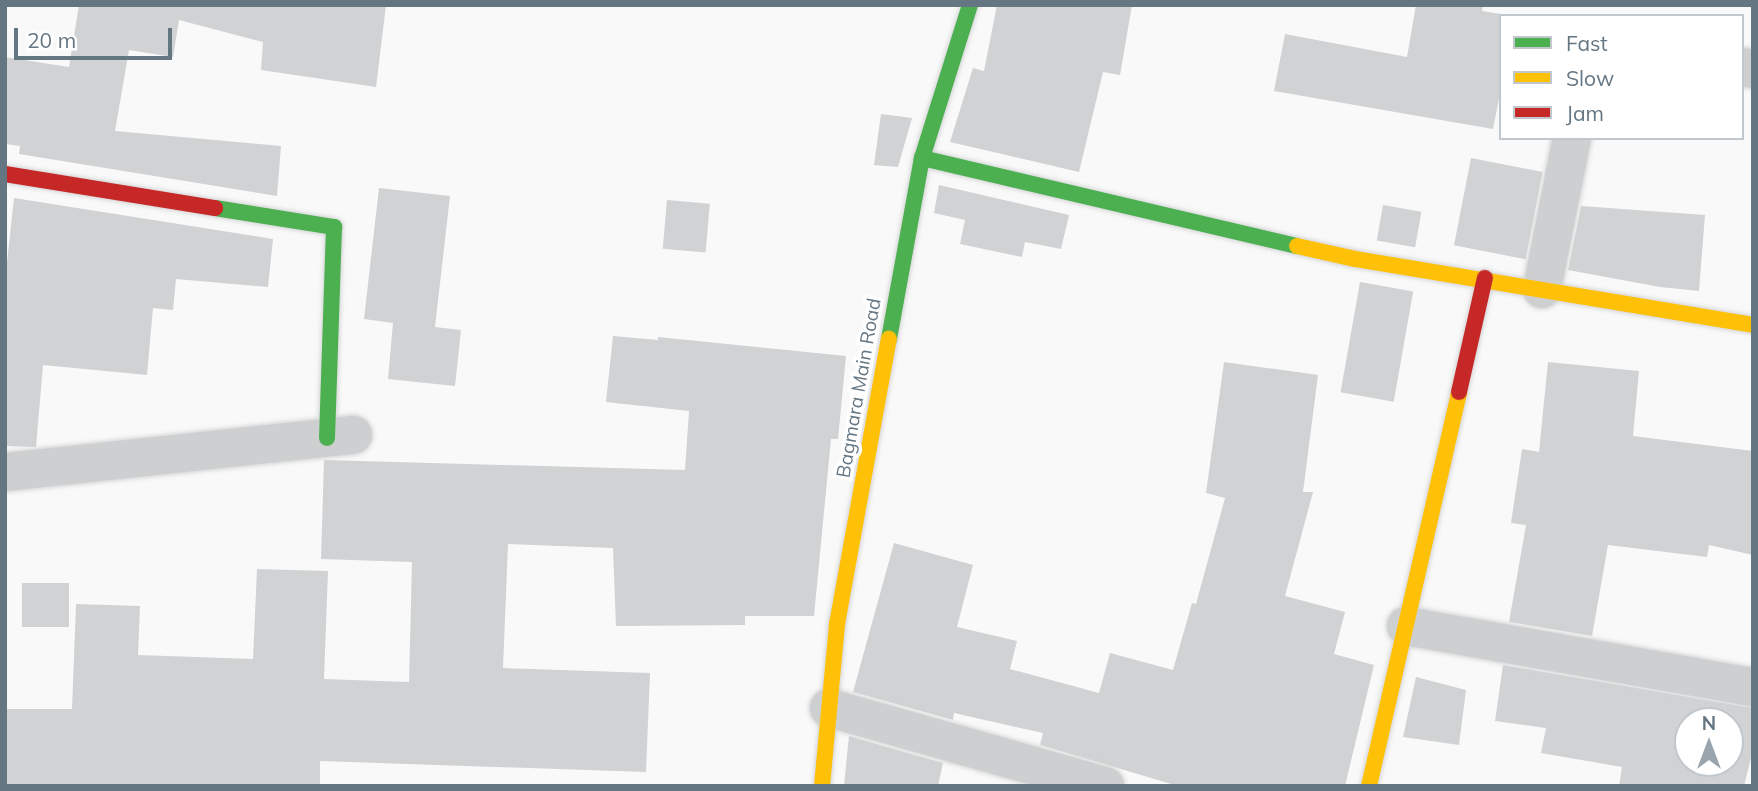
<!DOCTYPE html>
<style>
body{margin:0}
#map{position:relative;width:1758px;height:791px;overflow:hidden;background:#f9f9f9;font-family:Mulish,sans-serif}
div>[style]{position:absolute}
.building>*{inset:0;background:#d0d2d3;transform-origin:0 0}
.roads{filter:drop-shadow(0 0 2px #d5d6d7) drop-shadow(0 0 2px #d5d6d7)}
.street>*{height:38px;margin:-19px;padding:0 19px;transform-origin:19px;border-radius:19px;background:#cecfd0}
.fast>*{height:16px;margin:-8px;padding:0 8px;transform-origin:8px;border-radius:8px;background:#4caf50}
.slow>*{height:16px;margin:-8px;padding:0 8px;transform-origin:8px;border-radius:8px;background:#ffc107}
.jam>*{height:16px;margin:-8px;padding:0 8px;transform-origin:8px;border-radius:8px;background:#c62828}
span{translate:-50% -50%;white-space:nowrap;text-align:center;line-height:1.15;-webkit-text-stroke:7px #fff;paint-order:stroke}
.street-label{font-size:19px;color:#657683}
.frame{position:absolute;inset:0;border:7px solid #657683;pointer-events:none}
.legend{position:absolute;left:1499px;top:14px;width:245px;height:126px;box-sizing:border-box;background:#fff;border:2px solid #c1c8cd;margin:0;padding:9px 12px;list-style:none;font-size:21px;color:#657683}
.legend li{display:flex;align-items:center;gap:14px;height:35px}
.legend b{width:35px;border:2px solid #c1c8cd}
.north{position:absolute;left:1674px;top:707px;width:70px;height:70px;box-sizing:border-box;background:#fff;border:2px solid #c1c8cd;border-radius:50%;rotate:0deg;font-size:19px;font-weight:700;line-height:28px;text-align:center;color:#657683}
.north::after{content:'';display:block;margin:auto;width:24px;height:32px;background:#99a4ac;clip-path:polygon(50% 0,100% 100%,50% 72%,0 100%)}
.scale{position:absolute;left:14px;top:28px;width:158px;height:32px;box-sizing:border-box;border:4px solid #657683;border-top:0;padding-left:9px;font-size:21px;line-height:24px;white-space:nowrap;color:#657683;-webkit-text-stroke:5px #fff;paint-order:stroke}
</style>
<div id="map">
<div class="building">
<div style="clip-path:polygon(79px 5px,386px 5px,376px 87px,261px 70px,263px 42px,179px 20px,173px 57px,129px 50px,115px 131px,281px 146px,277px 196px,19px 154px,20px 146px,5px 144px,5px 57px,69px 67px)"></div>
<div style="clip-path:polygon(997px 5px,1132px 5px,1120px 75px,1103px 72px,1079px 172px,950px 142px,973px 68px,984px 71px)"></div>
<div style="clip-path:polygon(1416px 5px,1483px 5px,1482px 11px,1501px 14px,1501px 89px,1493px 129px,1274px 91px,1285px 34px,1407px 57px)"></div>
<div style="clip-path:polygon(881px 114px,912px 118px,898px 167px,874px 165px)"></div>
<div style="left:1471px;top:158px;width:73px;height:89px;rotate:11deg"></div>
<div style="clip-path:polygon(939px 185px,1069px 215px,1061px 249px,1025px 242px,1022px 257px,960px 244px,965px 220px,934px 213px)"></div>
<div style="clip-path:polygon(379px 188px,450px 196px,435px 327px,461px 330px,455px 386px,388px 379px,393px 323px,364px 319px)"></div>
<div style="clip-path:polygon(14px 198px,273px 239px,268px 287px,176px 279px,173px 310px,153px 308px,147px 375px,43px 365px,36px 447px,5px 446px,5px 281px)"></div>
<div style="left:667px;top:200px;width:43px;height:49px;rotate:5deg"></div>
<div style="left:1383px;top:205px;width:39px;height:36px;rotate:10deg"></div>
<div style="clip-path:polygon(1581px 206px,1705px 215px,1699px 291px,1660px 287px,1568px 270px)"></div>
<div style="left:1360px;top:282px;width:54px;height:112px;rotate:10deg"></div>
<div style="clip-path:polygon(613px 336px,658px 340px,658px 337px,846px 356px,838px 439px,831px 439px,814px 616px,745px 616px,745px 625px,616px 626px,613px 548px,508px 544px,503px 668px,650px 673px,646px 772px,320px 761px,320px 786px,5px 786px,5px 709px,72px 709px,76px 604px,140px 606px,138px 655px,253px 659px,257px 569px,328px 571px,324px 679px,409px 682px,412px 562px,321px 559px,324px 460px,685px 470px,689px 411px,606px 402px)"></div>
<div style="clip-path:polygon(1224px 362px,1318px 375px,1303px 492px,1313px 492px,1285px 596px,1345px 612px,1334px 654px,1374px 665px,1345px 786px,1178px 786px,1040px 745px,1043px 733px,954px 713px,953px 720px,853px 692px,894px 543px,973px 565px,957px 627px,1017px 641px,1010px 669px,1099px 693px,1110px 653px,1173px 670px,1192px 603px,1196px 604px,1225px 498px,1206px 493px)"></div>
<div style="clip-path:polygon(1548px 362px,1639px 371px,1633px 436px,1753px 451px,1753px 555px,1709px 545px,1707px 557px,1608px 545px,1592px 636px,1509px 622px,1526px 525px,1511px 523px,1522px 449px,1539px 452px)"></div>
<div style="left:22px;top:583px;width:47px;height:44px"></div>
<div style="clip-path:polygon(evenodd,1503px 665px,1753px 708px,1753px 750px,1744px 786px,1619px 786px,1622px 767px,1541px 753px,1546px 728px,1495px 721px,1503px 665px,1688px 721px,1730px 721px,1730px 763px,1688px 763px,1688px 721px)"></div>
<div style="clip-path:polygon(1416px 677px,1466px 690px,1459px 745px,1403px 737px)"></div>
<div style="clip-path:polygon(849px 736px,943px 763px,938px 786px,844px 786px)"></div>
</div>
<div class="roads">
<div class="street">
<div style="left:1742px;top:67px;width:11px;rotate:10deg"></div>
<div style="left:1542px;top:289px;width:154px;rotate:-78.8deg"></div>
<div style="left:5px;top:472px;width:350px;rotate:-6.1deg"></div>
<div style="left:1406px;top:626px;width:352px;rotate:10deg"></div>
<div style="left:829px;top:708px;width:287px;rotate:15.8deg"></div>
</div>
<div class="fast">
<div style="left:922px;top:158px;width:385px;rotate:13.2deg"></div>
<div style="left:215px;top:208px;width:121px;rotate:9.1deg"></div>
<div style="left:334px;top:227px;width:211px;rotate:91.9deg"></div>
<div style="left:889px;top:339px;width:184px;rotate:-79.7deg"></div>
<div style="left:922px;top:158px;width:160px;rotate:-72.6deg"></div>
</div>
<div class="slow">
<div style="left:1297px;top:246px;width:59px;rotate:12.6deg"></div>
<div style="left:1355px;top:259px;width:403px;rotate:9.4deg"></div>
<div style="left:822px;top:786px;width:163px;rotate:-84.7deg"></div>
<div style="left:837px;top:624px;width:290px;rotate:-79.7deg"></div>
<div style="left:1369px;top:786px;width:404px;rotate:-77.1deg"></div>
</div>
<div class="jam">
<div style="left:5px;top:174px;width:213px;rotate:9.2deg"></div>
<div style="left:1459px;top:392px;width:117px;rotate:-77.2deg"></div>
</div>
</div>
<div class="street-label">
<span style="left:859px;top:388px;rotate:-80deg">Bagmara Main Road</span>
</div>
<div class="frame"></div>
<ul class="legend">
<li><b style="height:9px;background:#4caf50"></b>Fast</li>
<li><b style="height:9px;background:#ffc107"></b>Slow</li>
<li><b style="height:9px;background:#c62828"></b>Jam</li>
</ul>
<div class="north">N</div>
<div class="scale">20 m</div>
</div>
